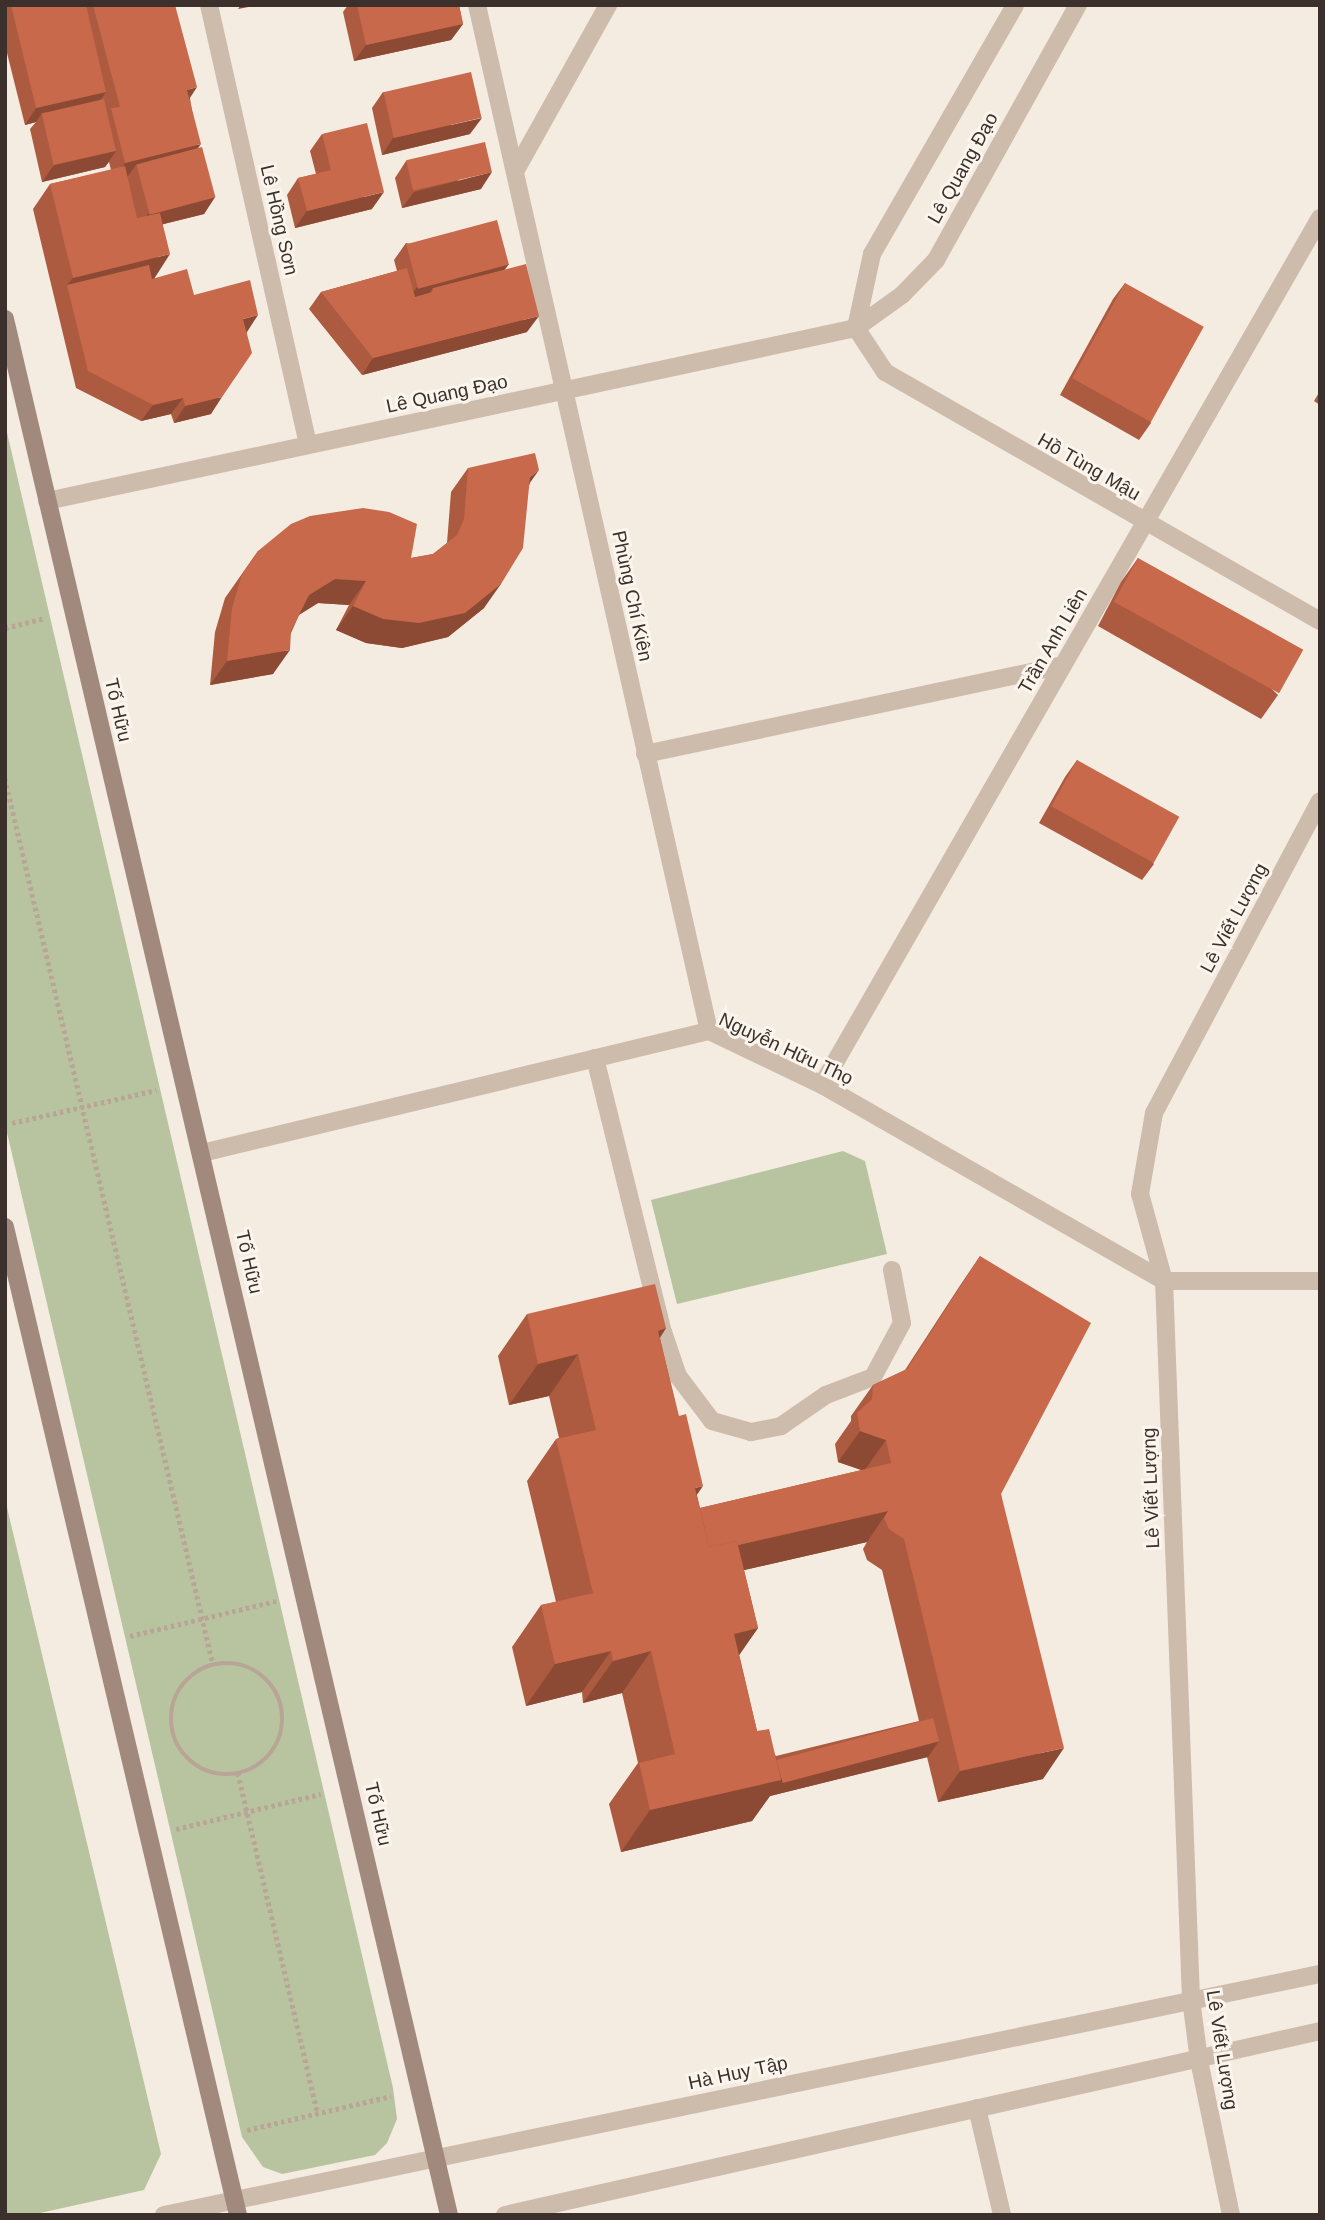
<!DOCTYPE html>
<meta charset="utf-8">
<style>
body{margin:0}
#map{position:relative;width:1325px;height:2220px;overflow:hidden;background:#f4ebe1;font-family:Arial,sans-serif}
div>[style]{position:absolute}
.green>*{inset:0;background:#b8c4a0}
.path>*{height:4.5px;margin-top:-2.25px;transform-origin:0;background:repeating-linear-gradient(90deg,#b9a596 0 3.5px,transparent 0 7px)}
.path>.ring{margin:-2.25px;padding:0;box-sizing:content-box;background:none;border:4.5px solid #b9a596;border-radius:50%}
.service>*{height:18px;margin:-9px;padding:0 9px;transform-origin:9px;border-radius:9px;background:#cdbbac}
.minor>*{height:18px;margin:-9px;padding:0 9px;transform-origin:9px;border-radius:9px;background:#cdbbac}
.secondary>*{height:18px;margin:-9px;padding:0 9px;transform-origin:9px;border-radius:9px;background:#a18a7d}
.wall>*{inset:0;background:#ac5a40}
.shaded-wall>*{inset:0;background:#8c4a34}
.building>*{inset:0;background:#c8694b;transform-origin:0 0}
span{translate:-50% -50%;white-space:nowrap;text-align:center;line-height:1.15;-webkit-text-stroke:6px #fbf5ee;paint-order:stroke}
.street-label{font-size:19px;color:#3b302b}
.frame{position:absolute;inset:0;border:7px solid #3b302b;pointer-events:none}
</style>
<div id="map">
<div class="green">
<div style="clip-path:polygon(5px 424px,393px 2088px,397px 2119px,387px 2143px,375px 2155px,282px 2174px,263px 2167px,242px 2137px,5px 1124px)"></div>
<div style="clip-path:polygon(843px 1151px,865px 1161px,887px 1254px,677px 1304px,651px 1200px)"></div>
<div style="clip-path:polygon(5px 1499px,161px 2154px,144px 2190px,31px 2215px,5px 2215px)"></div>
</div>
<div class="path">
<div style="left:5px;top:628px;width:41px;rotate:-14deg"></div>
<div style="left:5px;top:778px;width:910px;rotate:76.79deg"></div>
<div style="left:12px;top:1123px;width:148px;rotate:-12.9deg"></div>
<div style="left:130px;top:1636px;width:150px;rotate:-13.5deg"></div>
<div class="ring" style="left:171px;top:1663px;width:107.5px;height:107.5px"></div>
<div style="left:238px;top:1773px;width:349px;rotate:76.8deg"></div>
<div style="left:176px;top:1829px;width:149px;rotate:-13.6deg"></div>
<div style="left:247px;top:2130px;width:148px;rotate:-13.3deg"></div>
</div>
<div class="service">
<div style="left:595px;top:1058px;width:282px;rotate:76.1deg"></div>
<div style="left:663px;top:1332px;width:46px;rotate:71.2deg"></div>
<div style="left:678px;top:1376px;width:56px;rotate:52.9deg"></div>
<div style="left:712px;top:1421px;width:41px;rotate:15.8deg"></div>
<div style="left:751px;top:1432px;width:31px;rotate:-11deg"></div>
<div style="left:781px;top:1426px;width:55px;rotate:-34.6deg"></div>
<div style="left:826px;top:1395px;width:50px;rotate:-21deg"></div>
<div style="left:873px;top:1377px;width:61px;rotate:-61.8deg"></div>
<div style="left:902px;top:1323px;width:54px;rotate:-100.7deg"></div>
</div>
<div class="minor">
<div style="left:209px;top:5px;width:450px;rotate:77.3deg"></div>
<div style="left:477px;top:5px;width:1052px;rotate:77.26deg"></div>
<div style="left:517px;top:168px;width:187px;rotate:-60.8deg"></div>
<div style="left:856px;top:328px;width:53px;rotate:56.6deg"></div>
<div style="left:885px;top:372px;width:501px;rotate:29.79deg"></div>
<div style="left:856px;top:328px;width:76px;rotate:-77.8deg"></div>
<div style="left:872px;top:254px;width:287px;rotate:-60.1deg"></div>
<div style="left:47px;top:501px;width:827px;rotate:-12.07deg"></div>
<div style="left:856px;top:328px;width:57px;rotate:-35.7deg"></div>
<div style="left:902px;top:295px;width:49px;rotate:-45.8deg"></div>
<div style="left:936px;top:260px;width:292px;rotate:-60.9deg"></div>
<div style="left:645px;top:754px;width:427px;rotate:-12deg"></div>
<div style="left:822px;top:1085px;width:1000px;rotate:-60.13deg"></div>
<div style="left:202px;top:1153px;width:521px;rotate:-13.53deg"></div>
<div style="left:709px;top:1031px;width:125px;rotate:25.5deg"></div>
<div style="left:822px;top:1085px;width:394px;rotate:29.8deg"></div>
<div style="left:1164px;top:1281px;width:156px"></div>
<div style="left:977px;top:2108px;width:110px;rotate:76.8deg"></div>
<div style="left:164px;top:2215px;width:1181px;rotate:-11.78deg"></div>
<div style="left:505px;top:2215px;width:836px;rotate:-12.72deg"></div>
<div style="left:1231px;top:2215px;width:158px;rotate:-101.7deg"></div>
<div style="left:1199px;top:2060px;width:62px;rotate:-97.5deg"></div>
<div style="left:1191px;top:1999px;width:719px;rotate:-92.15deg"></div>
<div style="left:1164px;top:1281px;width:90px;rotate:-105.4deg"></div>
<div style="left:1140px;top:1194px;width:82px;rotate:-80.2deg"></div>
<div style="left:1154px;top:1113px;width:353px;rotate:-62deg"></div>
</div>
<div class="secondary">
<div style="left:5px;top:319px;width:1947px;rotate:76.82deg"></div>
<div style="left:5px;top:1227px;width:1015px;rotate:76.73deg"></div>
</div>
<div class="wall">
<div style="clip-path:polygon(5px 5px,175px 5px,198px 148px,215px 197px,204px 214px,163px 224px,154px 278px,194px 295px,247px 332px,211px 414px,174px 423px,171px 414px,141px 421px,76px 388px,33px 209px,50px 184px,111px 170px,109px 162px,105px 167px,42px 182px,30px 129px,36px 122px,25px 125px,5px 45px)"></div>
<div style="clip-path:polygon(348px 5px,459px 5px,463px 24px,451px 40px,354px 61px,343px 12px)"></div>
<div style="clip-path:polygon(383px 92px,470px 134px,382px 155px,372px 108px)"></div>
<div style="clip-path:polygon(322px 134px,372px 209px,295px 228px,287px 195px,298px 178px,316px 174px,310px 151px)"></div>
<div style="clip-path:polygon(406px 161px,481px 189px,402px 208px,395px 178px)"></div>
<div style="clip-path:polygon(406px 243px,509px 264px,504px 270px,527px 332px,362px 375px,309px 309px,321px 292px,397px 271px,394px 260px)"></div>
<div style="clip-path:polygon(1125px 283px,1151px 423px,1139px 440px,1060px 395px,1113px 299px)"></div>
<div style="clip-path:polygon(1320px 391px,1320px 405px,1314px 401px)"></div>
<div style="clip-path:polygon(468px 468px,530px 483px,484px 608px,448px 637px,402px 648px,366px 643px,336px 630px,349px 605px,318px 603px,299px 615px,273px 674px,210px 685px,215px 632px,225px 598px,258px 551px,411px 558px,433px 554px,447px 543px,451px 492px)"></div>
<div style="clip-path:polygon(1138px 558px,1278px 695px,1261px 719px,1098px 626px,1121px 582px)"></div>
<div style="clip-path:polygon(1077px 760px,1154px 864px,1142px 880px,1039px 823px,1065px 777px)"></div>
<div style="clip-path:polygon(evenodd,980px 1256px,1001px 1494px,1043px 1779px,938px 1802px,927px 1757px,770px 1796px,752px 1821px,621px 1852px,609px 1804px,638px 1763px,622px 1693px,583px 1703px,582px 1692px,526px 1706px,512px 1647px,541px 1605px,556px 1602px,527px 1481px,556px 1439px,559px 1438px,549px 1396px,509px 1405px,498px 1356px,527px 1314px,666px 1328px,660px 1338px,700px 1508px,862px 1470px,838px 1462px,835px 1444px,851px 1421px,851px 1416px,873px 1385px,905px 1370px,959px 1287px,980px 1256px,867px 1542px,863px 1549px,867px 1560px,882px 1570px,919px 1721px,776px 1756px,757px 1731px,739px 1654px,758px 1628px,744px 1570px,867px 1542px)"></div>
</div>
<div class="shaded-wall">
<div style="clip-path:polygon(241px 5px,258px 5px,238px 9px)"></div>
<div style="clip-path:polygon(463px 24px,451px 40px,354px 61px,366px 45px)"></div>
<div style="clip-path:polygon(197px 87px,186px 104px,187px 90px)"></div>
<div style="clip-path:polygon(106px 92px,95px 108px,42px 113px,36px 122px,25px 125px,36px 108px)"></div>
<div style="clip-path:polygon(482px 118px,470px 134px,382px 155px,393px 138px)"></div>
<div style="clip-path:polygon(201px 144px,189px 161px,136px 165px,128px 176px,113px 180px,125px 163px)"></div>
<div style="clip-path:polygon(116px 151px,105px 167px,42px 182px,54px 165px)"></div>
<div style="clip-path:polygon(492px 172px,481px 189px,402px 208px,414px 192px)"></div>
<div style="clip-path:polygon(384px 192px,372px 209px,295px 228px,307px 211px)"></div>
<div style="clip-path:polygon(215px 197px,204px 214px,136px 231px,148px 214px)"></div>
<div style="clip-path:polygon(170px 254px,154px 279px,67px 285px,73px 278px)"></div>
<div style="clip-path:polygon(509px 264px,497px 280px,432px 292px,433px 288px,425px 299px,405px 304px,417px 287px)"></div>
<div style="clip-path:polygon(258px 315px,247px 332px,231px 336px,243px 319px)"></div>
<div style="clip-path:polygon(539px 316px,527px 332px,362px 375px,373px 358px)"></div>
<div style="clip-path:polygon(222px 397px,211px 414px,174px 423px,185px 406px)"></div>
<div style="clip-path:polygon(183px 398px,171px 414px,141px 421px,153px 405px)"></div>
<div style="clip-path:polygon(539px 470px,522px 494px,530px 477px)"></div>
<div style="clip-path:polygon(335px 579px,366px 581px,349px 605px,318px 603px,292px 619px,309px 595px)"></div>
<div style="clip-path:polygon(501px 584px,484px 608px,448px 637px,402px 648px,366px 643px,336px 630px,353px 606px)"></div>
<div style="clip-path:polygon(290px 650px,273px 674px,210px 685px,227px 661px)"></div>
<div style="clip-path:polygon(666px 1328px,637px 1370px,658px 1331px)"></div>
<div style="clip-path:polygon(578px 1354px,549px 1396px,509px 1405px,538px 1364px)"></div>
<div style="clip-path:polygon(860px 1431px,886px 1440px,864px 1471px,838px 1462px)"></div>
<div style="clip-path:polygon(703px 1486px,674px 1528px,695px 1488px)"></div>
<div style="clip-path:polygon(888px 1511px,867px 1542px,679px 1585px,700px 1554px)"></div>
<div style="clip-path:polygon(758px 1628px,729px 1670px,734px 1634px)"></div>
<div style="clip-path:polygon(611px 1651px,582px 1692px,526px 1706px,555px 1664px)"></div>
<div style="clip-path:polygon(651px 1651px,622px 1693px,583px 1703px,613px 1661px)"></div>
<div style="clip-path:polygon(939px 1741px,928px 1757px,770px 1796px,752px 1821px,621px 1852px,650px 1810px)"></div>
<div style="clip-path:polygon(1064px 1748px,1043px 1779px,938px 1802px,960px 1771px)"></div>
</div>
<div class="building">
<div style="clip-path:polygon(11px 5px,86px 5px,106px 92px,36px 108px)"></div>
<div style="clip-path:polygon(93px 5px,175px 5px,197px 87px,187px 90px,201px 144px,125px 163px,111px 108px,120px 107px)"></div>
<div style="clip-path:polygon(357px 5px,459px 5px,463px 24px,366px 45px)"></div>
<div style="left:471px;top:72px;width:47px;height:90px;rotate:77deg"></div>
<div style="left:104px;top:99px;width:53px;height:64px;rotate:77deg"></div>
<div style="clip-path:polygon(367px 123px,384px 192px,307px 211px,298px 178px,331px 170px,322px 134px)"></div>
<div style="left:485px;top:142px;width:31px;height:81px;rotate:77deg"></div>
<div style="left:202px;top:147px;width:52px;height:68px;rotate:75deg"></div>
<div style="clip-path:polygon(125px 166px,137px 218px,160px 213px,170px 254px,73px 278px,50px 184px)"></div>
<div style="left:497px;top:220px;width:46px;height:94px;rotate:75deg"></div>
<div style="clip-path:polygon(526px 264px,539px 316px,373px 358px,321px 292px,407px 268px,415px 297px,432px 292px,433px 288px)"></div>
<div style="clip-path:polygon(149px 265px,152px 279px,187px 269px,194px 295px,250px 280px,258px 315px,243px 319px,252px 353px,222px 397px,185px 406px,183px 398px,153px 405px,88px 371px,67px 285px)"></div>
<div style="left:1125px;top:283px;width:90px;height:109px;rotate:29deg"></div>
<div style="clip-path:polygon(535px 453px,539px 470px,530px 477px,523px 548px,501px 584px,465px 613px,419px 623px,383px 619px,353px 606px,366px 581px,335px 579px,309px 595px,291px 631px,290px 650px,227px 661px,232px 608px,242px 574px,258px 551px,291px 524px,310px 516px,363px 508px,389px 512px,417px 524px,411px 558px,433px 554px,457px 535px,464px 519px,468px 468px)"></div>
<div style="left:1138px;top:558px;width:189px;height:50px;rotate:29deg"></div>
<div style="left:1077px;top:760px;width:117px;height:53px;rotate:29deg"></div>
<div style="clip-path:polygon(980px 1256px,1091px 1323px,1001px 1494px,1064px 1748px,960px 1771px,904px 1539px,889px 1529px,884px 1518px,888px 1511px,738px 1545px,737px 1541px,709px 1547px,700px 1508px,891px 1463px,886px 1440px,860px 1431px,857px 1413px,872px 1399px,873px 1385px,907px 1369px)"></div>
<div style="clip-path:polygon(655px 1284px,666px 1328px,658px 1331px,679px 1416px,686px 1414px,703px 1486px,695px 1488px,709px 1547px,737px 1541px,758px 1628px,734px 1634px,757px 1731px,769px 1729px,781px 1780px,650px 1810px,639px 1763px,675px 1754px,651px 1651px,613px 1661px,611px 1651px,555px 1664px,541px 1605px,593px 1593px,556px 1439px,596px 1430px,578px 1354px,538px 1364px,527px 1314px)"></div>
<div style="left:933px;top:1718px;width:24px;height:162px;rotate:75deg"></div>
</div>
<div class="street-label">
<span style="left:963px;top:168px;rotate:-61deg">Lê Quang Đạo</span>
<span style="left:279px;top:220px;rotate:77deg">Lê Hồng Sơn</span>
<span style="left:447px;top:394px;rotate:-12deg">Lê Quang Đạo</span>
<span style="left:1089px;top:467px;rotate:30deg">Hồ Tùng Mậu</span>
<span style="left:632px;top:596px;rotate:78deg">Phùng Chí Kiên</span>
<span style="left:1053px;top:641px;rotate:-60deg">Trần Anh Liên</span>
<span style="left:118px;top:710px;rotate:77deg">Tố Hữu</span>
<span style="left:1234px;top:918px;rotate:-62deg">Lê Viết Lượng</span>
<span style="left:786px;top:1049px;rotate:25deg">Nguyễn Hữu Thọ</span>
<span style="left:249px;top:1262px;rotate:77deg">Tố Hữu</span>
<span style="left:1151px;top:1488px;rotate:-92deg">Lê Viết Lượng</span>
<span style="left:378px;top:1814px;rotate:77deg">Tố Hữu</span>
<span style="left:1222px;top:2050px;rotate:81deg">Lê Viết Lượng</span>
<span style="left:738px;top:2073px;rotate:-12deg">Hà Huy Tập</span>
</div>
<div class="frame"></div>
</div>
